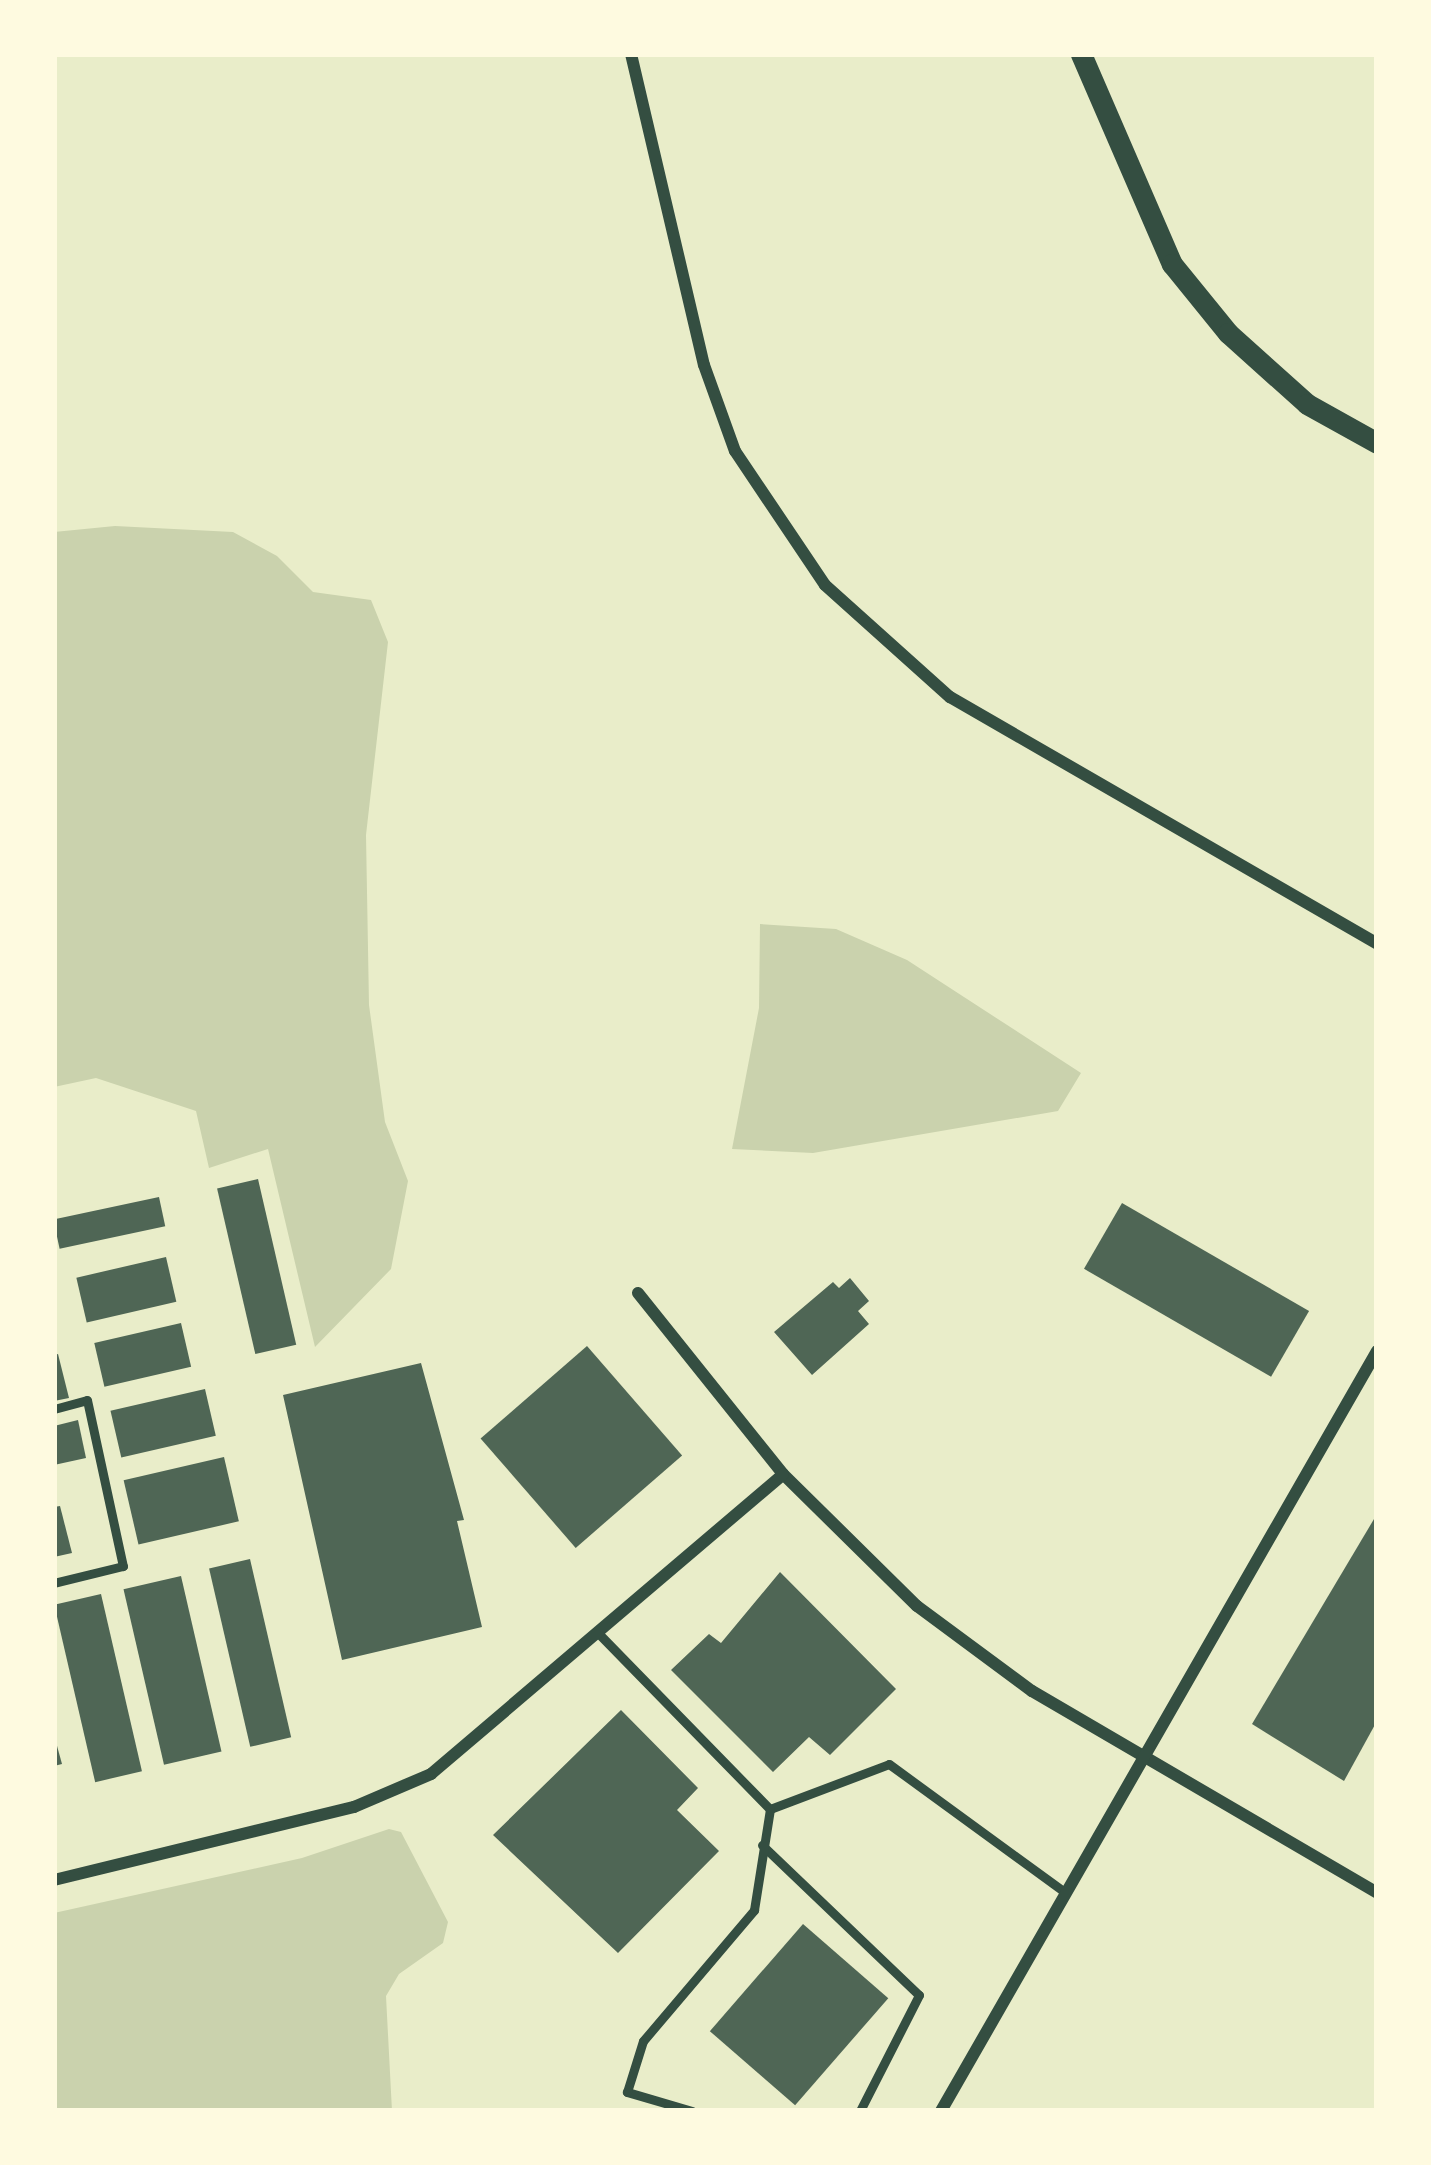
<!DOCTYPE html>
<style>
body{margin:0}
#map{position:relative;width:1431px;height:2165px;overflow:hidden;background:#e9edc9;font-family:Ubuntu,sans-serif}
div>[style]{position:absolute}
.green>*{inset:0;background:#cad2ad}
.building>*{inset:0;background:#4f6655;transform-origin:0 0}
.service>*{height:9px;margin:-4.5px;padding:0 4.5px;transform-origin:4.5px;border-radius:4.5px;background:#344e41}
.minor>*{height:12px;margin:-6px;padding:0 6px;transform-origin:6px;border-radius:6px;background:#344e41}
.tertiary>*{height:21px;margin:-10.5px;padding:0 10.5px;transform-origin:10.5px;border-radius:10.5px;background:#344e41}
span{translate:-50% -50%;white-space:nowrap;text-align:center;line-height:1.15;-webkit-text-stroke:9px #fefae0;paint-order:stroke}
.frame{position:absolute;inset:0;border:57px solid #fefae0;pointer-events:none}
</style>
<div id="map">
<div class="green">
<div style="clip-path:polygon(115px 526px,233px 532px,277px 556px,313px 592px,371px 600px,388px 642px,366px 835px,369px 1005px,385px 1122px,408px 1181px,391px 1269px,315px 1347px,268px 1149px,209px 1168px,196px 1111px,96px 1078px,54px 1087px,54px 532px)"></div>
<div style="clip-path:polygon(760px 924px,836px 929px,907px 960px,1081px 1073px,1058px 1111px,813px 1153px,732px 1149px,759px 1008px)"></div>
<div style="clip-path:polygon(389px 1829px,401px 1832px,448px 1922px,443px 1943px,399px 1974px,386px 1996px,392px 2111px,54px 2111px,54px 1913px,302px 1858px)"></div>
</div>
<div class="building">
<div style="left:258px;top:1179px;width:170px;height:42px;rotate:77deg"></div>
<div style="left:159px;top:1197px;width:30px;height:108px;rotate:78deg"></div>
<div style="left:1122px;top:1203px;width:216px;height:76px;rotate:30deg"></div>
<div style="left:166px;top:1257px;width:46px;height:92px;rotate:77deg"></div>
<div style="clip-path:polygon(850px 1278px,869px 1301px,858px 1311px,869px 1324px,812px 1375px,774px 1332px,833px 1282px,839px 1288px)"></div>
<div style="left:181px;top:1323px;width:45px;height:89px;rotate:77deg"></div>
<div style="left:587px;top:1346px;width:145px;height:141px;rotate:49deg"></div>
<div style="clip-path:polygon(58px 1354px,69px 1398px,54px 1401px,54px 1355px)"></div>
<div style="clip-path:polygon(421px 1363px,464px 1520px,457px 1521px,482px 1627px,342px 1660px,283px 1395px)"></div>
<div style="left:205px;top:1389px;width:48px;height:97px;rotate:77deg"></div>
<div style="clip-path:polygon(78px 1420px,86px 1458px,54px 1465px,54px 1426px)"></div>
<div style="left:224px;top:1457px;width:66px;height:103px;rotate:77deg"></div>
<div style="clip-path:polygon(60px 1506px,72px 1553px,54px 1557px,54px 1507px)"></div>
<div style="clip-path:polygon(1377px 1514px,1377px 1721px,1344px 1781px,1252px 1724px)"></div>
<div style="left:250px;top:1559px;width:183px;height:42px;rotate:77deg"></div>
<div style="clip-path:polygon(780px 1572px,896px 1689px,830px 1755px,809px 1737px,773px 1772px,671px 1670px,709px 1634px,721px 1643px)"></div>
<div style="left:181px;top:1576px;width:180px;height:59px;rotate:77deg"></div>
<div style="left:101px;top:1594px;width:182px;height:48px;rotate:77deg"></div>
<div style="clip-path:polygon(621px 1710px,698px 1788px,677px 1810px,719px 1851px,618px 1953px,493px 1835px)"></div>
<div style="clip-path:polygon(54px 1735px,62px 1764px,54px 1766px)"></div>
<div style="left:803px;top:1924px;width:113px;height:142px;rotate:41deg"></div>
</div>
<div class="service">
<div style="left:54px;top:1409px;width:34px;rotate:-15deg"></div>
<div style="left:87px;top:1400px;width:170px;rotate:77.8deg"></div>
<div style="left:123px;top:1566px;width:71px;rotate:166.2deg"></div>
<div style="left:600px;top:1635px;width:243px;rotate:45.7deg"></div>
<div style="left:770px;top:1809px;width:127px;rotate:-20.7deg"></div>
<div style="left:889px;top:1764px;width:215px;rotate:36.1deg"></div>
<div style="left:762px;top:1845px;width:217px;rotate:43.7deg"></div>
<div style="left:919px;top:1995px;width:130px;rotate:117deg"></div>
<div style="left:692px;top:2111px;width:68px;rotate:-163.7deg"></div>
<div style="left:627px;top:2092px;width:53px;rotate:-72.6deg"></div>
<div style="left:643px;top:2041px;width:172px;rotate:-49.7deg"></div>
<div style="left:754px;top:1910px;width:102px;rotate:-81deg"></div>
</div>
<div class="minor">
<div style="left:631px;top:54px;width:319px;rotate:76.8deg"></div>
<div style="left:704px;top:365px;width:91px;rotate:70.2deg"></div>
<div style="left:735px;top:451px;width:161px;rotate:56.1deg"></div>
<div style="left:825px;top:585px;width:168px;rotate:41.9deg"></div>
<div style="left:950px;top:697px;width:493px;rotate:30deg"></div>
<div style="left:638px;top:1293px;width:232px;rotate:51.3deg"></div>
<div style="left:783px;top:1474px;width:188px;rotate:44.6deg"></div>
<div style="left:917px;top:1606px;width:143px;rotate:36.5deg"></div>
<div style="left:1032px;top:1691px;width:400px;rotate:30.3deg"></div>
<div style="left:54px;top:1880px;width:309px;rotate:-13.7deg"></div>
<div style="left:354px;top:1807px;width:84px;rotate:-23.2deg"></div>
<div style="left:431px;top:1774px;width:462px;rotate:-40.4deg"></div>
<div style="left:941px;top:2111px;width:876px;rotate:-60.16deg"></div>
</div>
<div class="tertiary">
<div style="left:1081px;top:54px;width:229px;rotate:66.6deg"></div>
<div style="left:1172px;top:264px;width:89px;rotate:50.9deg"></div>
<div style="left:1228px;top:333px;width:106px;rotate:41.9deg"></div>
<div style="left:1307px;top:404px;width:80px;rotate:29.1deg"></div>
</div>
<div class="frame"></div>
</div>
